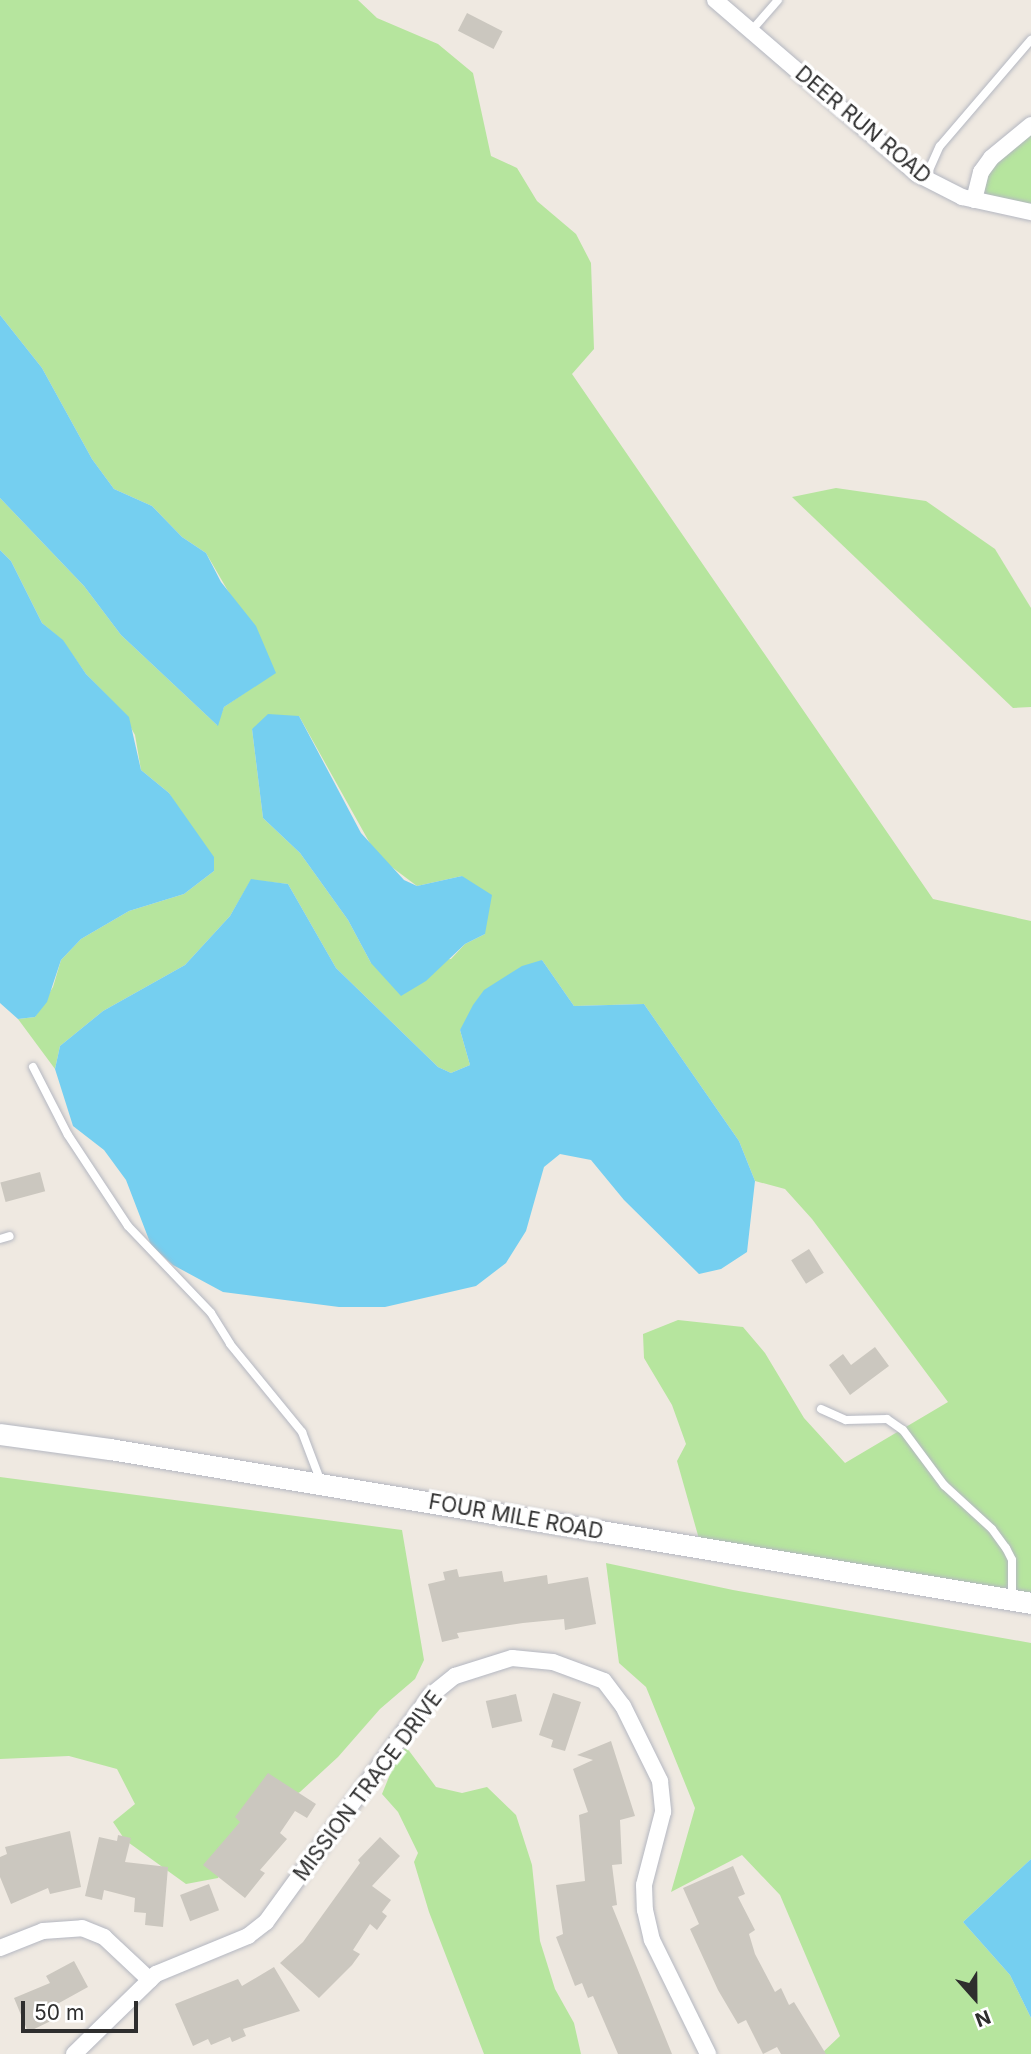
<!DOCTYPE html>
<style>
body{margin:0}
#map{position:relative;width:1031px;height:2054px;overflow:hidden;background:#efe9e1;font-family:Inter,sans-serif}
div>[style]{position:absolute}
.green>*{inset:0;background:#b6e59e}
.water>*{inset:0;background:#75cff0}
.building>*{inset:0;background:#cbc7bf;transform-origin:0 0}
.roads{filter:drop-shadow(0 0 2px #b4b7c1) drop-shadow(0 0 2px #b4b7c1)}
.lane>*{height:8px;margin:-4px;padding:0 4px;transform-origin:4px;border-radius:4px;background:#fff}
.street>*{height:16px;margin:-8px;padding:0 8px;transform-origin:8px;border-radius:8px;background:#fff}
.secondary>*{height:21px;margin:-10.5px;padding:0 10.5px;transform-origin:10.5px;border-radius:10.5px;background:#fff}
span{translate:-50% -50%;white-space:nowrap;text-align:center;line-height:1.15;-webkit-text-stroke:7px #fff;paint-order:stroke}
.street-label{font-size:21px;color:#2e2e2e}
.north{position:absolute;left:940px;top:1963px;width:70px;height:70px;-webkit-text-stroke:5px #fff;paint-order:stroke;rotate:159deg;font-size:19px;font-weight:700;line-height:28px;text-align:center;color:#2e2e2e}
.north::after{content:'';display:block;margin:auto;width:24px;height:32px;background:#2e2e2e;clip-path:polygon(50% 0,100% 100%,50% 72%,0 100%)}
.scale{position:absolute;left:21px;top:2001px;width:117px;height:32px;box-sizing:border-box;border:4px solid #2e2e2e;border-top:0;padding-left:9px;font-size:21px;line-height:24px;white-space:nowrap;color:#2e2e2e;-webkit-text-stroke:5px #fff;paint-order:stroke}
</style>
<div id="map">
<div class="green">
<div style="clip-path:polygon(evenodd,0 0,358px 0,377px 18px,438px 44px,473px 73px,491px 156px,517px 168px,537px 201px,576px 234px,591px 263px,594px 349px,572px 374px,933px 899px,1031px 921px,1031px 1595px,699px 1539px,677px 1461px,686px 1444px,672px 1405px,644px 1358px,643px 1334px,678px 1320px,743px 1327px,765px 1353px,804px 1418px,845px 1463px,948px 1402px,812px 1219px,785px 1189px,755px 1181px,739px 1141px,644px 1004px,574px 1006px,542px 960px,460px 1030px,470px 1065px,451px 1073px,438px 1067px,336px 968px,288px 884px,251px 880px,230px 916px,185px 965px,103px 1011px,60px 1046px,55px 1069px,18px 1019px,35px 1017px,53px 987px,61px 960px,81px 939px,129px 911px,184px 894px,214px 871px,169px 793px,141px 770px,135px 735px,121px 710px,86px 674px,62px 640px,42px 623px,11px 561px,0 550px,0 498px,84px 586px,121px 635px,217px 725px,224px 707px,275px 672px,206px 553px,182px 537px,152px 506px,114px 489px,92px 459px,42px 368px,0 315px,0 0,299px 716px,377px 856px,417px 886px,462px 876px,485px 934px,465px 944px,451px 959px,371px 963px,348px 920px,300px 853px,263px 818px,252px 729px,299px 716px)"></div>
<div style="clip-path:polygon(1031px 134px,1031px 215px,998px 209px,970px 186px)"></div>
<div style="clip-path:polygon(836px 488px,926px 501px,995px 549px,1031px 608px,1031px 707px,1013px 708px,792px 497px)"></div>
<div style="clip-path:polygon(0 1477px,402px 1530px,424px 1660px,415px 1679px,380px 1709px,338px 1757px,300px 1792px,272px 1807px,230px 1856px,218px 1878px,186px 1884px,125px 1840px,113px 1822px,135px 1804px,117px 1769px,69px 1756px,0 1759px)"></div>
<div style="clip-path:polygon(606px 1563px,733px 1590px,1031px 1643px,1031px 1859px,963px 1922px,1010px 1975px,1031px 2018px,1031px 2054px,821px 2054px,840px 2036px,780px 1895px,742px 1855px,671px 1892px,695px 1808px,646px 1687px,619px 1663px)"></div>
<div style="clip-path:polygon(407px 1748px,436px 1787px,462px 1793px,487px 1787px,516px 1815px,532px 1865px,540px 1941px,555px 1989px,574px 2023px,581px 2054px,484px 2054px,429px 1912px,414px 1862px,418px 1853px,398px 1812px,382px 1794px,400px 1750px)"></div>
</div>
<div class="water">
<div style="clip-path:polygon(0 315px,42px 368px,92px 459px,114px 489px,152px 506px,182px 537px,206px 553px,221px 582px,256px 626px,276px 673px,224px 707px,218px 726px,121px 635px,84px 586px,0 498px)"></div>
<div style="clip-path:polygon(0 550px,11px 561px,42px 623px,63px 640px,86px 674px,129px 717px,141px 770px,169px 793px,214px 857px,214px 871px,184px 894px,129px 911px,81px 939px,61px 960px,47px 1002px,35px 1017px,18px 1019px,0 1003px)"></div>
<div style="clip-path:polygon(268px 714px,299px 716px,361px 833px,404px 880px,417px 886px,462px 876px,492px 895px,485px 934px,465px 944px,426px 981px,401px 996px,371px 963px,348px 920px,300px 853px,263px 818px,252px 729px)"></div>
<div style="clip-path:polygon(251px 879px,288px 884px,336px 968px,438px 1067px,451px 1073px,470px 1065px,460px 1030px,473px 1005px,484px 990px,522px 966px,542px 960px,574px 1006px,644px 1004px,739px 1141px,755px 1181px,747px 1252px,721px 1269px,699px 1274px,624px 1200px,591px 1160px,560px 1154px,544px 1167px,526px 1231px,506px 1263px,476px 1286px,385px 1307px,339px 1307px,223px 1292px,173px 1265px,151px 1245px,126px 1180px,104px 1150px,73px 1126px,55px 1069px,60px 1046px,103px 1011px,185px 965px,230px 916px)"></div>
<div style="clip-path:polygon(1031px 1859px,1031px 2018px,1010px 1975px,963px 1922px)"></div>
</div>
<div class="building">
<div style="left:467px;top:13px;width:40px;height:20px;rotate:27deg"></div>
<div style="left:40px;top:1172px;width:20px;height:41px;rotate:75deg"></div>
<div style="left:809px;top:1249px;width:28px;height:21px;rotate:58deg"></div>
<div style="clip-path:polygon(875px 1347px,889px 1366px,850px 1395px,829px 1365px,843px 1354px,851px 1365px)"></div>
<div style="clip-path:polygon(457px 1569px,459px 1577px,502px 1571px,504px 1582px,547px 1575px,548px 1584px,588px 1577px,596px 1624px,565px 1630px,564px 1619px,523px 1623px,457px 1633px,459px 1638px,442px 1642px,428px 1584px,445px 1580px,443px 1572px)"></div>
<div style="clip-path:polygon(553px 1693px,581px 1702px,565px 1751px,551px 1747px,553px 1740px,539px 1735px)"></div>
<div style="left:516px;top:1694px;width:28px;height:31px;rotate:77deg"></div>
<div style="clip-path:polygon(611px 1741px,635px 1816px,620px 1820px,622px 1864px,612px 1865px,617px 1905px,612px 1906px,672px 2054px,618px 2054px,593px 1996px,588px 1998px,582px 1983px,575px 1986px,556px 1937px,563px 1934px,556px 1885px,585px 1881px,579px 1815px,588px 1812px,573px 1769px,593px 1760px,577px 1755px)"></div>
<div style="clip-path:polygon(268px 1773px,316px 1804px,307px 1818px,295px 1811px,280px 1833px,287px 1839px,260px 1870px,265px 1873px,245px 1898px,203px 1865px,240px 1822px,235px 1817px)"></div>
<div style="clip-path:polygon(70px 1831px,81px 1887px,50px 1894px,48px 1888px,11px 1904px,0 1877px,0 1857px,7px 1854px,5px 1847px)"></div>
<div style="clip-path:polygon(118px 1835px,131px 1838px,125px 1862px,168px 1867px,163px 1927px,145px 1925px,146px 1913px,134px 1912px,135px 1898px,104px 1890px,102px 1900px,85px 1896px,99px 1837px,117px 1841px)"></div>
<div style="clip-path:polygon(380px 1837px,400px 1856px,372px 1886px,391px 1900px,382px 1912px,387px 1916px,377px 1930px,370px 1924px,353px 1950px,360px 1954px,352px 1965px,319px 1998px,280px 1963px,303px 1942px,360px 1863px,358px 1860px)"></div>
<div style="clip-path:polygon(733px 1866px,745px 1894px,738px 1897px,755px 1930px,749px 1934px,755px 1954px,775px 1992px,781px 1988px,789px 2005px,794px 2002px,826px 2054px,781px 2054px,777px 2047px,763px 2054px,746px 2020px,738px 2024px,718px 1990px,690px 1929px,699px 1924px,683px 1888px)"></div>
<div style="left:209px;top:1884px;width:28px;height:31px;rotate:69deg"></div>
<div style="clip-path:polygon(74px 1961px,88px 1987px,50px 2008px,55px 2019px,28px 2032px,14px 1998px,50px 1983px,46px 1976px)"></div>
<div style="clip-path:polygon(274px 1967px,300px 2011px,243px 2029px,246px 2036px,232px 2042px,230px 2037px,211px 2045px,208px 2039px,193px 2046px,175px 2004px,238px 1979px,242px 1986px)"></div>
</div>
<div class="roads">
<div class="lane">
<div style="left:751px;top:31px;width:41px;rotate:-48.9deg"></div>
<div style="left:925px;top:179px;width:36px;rotate:-66deg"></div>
<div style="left:940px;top:146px;width:140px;rotate:-49.4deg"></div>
<div style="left:33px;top:1067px;width:76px;rotate:62.8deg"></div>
<div style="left:68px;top:1135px;width:109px;rotate:56.6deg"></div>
<div style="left:128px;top:1226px;width:120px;rotate:46.3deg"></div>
<div style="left:211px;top:1313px;width:36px;rotate:58deg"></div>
<div style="left:230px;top:1344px;width:114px;rotate:50.7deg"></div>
<div style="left:302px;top:1432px;width:53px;rotate:69.2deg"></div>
<div style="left:0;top:1239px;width:10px;rotate:-17deg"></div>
<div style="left:821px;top:1409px;width:27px;rotate:24deg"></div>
<div style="left:846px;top:1420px;width:41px;rotate:-1.4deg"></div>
<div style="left:887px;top:1419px;width:19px;rotate:35deg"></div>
<div style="left:903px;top:1430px;width:69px;rotate:53.3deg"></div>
<div style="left:944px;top:1485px;width:65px;rotate:42.5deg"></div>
<div style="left:992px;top:1529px;width:24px;rotate:54deg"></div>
<div style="left:1006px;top:1548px;width:13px;rotate:63deg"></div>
<div style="left:1012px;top:1560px;width:39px;rotate:90deg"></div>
</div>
<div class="street">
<div style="left:715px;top:0;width:267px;rotate:40.7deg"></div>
<div style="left:917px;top:174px;width:51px;rotate:27.1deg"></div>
<div style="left:962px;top:197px;width:71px;rotate:12.3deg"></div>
<div style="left:974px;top:200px;width:29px;rotate:-76deg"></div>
<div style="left:981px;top:172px;width:17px;rotate:-54deg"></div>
<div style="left:991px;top:158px;width:52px;rotate:-39.5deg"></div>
<div style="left:0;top:1948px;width:46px;rotate:-21.6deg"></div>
<div style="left:43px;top:1931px;width:39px;rotate:-4deg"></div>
<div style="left:82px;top:1928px;width:24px;rotate:22deg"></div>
<div style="left:104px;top:1937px;width:63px;rotate:43.1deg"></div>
<div style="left:74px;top:2054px;width:115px;rotate:-44.3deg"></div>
<div style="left:156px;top:1974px;width:100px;rotate:-22.4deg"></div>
<div style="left:248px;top:1936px;width:23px;rotate:-38deg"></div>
<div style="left:266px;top:1922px;width:279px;rotate:-54deg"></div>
<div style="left:430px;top:1696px;width:32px;rotate:-39deg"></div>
<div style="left:455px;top:1676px;width:60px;rotate:-17.5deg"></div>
<div style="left:512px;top:1658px;width:41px;rotate:5.6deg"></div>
<div style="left:553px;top:1662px;width:54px;rotate:20.4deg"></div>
<div style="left:604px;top:1681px;width:31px;rotate:53deg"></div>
<div style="left:623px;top:1706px;width:84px;rotate:63.7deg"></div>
<div style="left:660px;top:1781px;width:31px;rotate:84deg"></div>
<div style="left:663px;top:1812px;width:75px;rotate:104.6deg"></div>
<div style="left:644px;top:1885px;width:25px;rotate:88deg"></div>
<div style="left:645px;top:1910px;width:31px;rotate:77deg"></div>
<div style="left:652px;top:1940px;width:127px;rotate:63.8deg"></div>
</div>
<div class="secondary">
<div style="left:0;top:1434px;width:111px;rotate:7.8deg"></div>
<div style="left:110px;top:1449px;width:934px;rotate:9.49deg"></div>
</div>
</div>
<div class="street-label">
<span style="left:863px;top:125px;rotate:40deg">DEER RUN ROAD</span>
<span style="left:516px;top:1517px;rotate:10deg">FOUR MILE ROAD</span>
<span style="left:368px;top:1786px;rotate:-53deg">MISSION TRACE DRIVE</span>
</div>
<div class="north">N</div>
<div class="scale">50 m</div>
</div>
